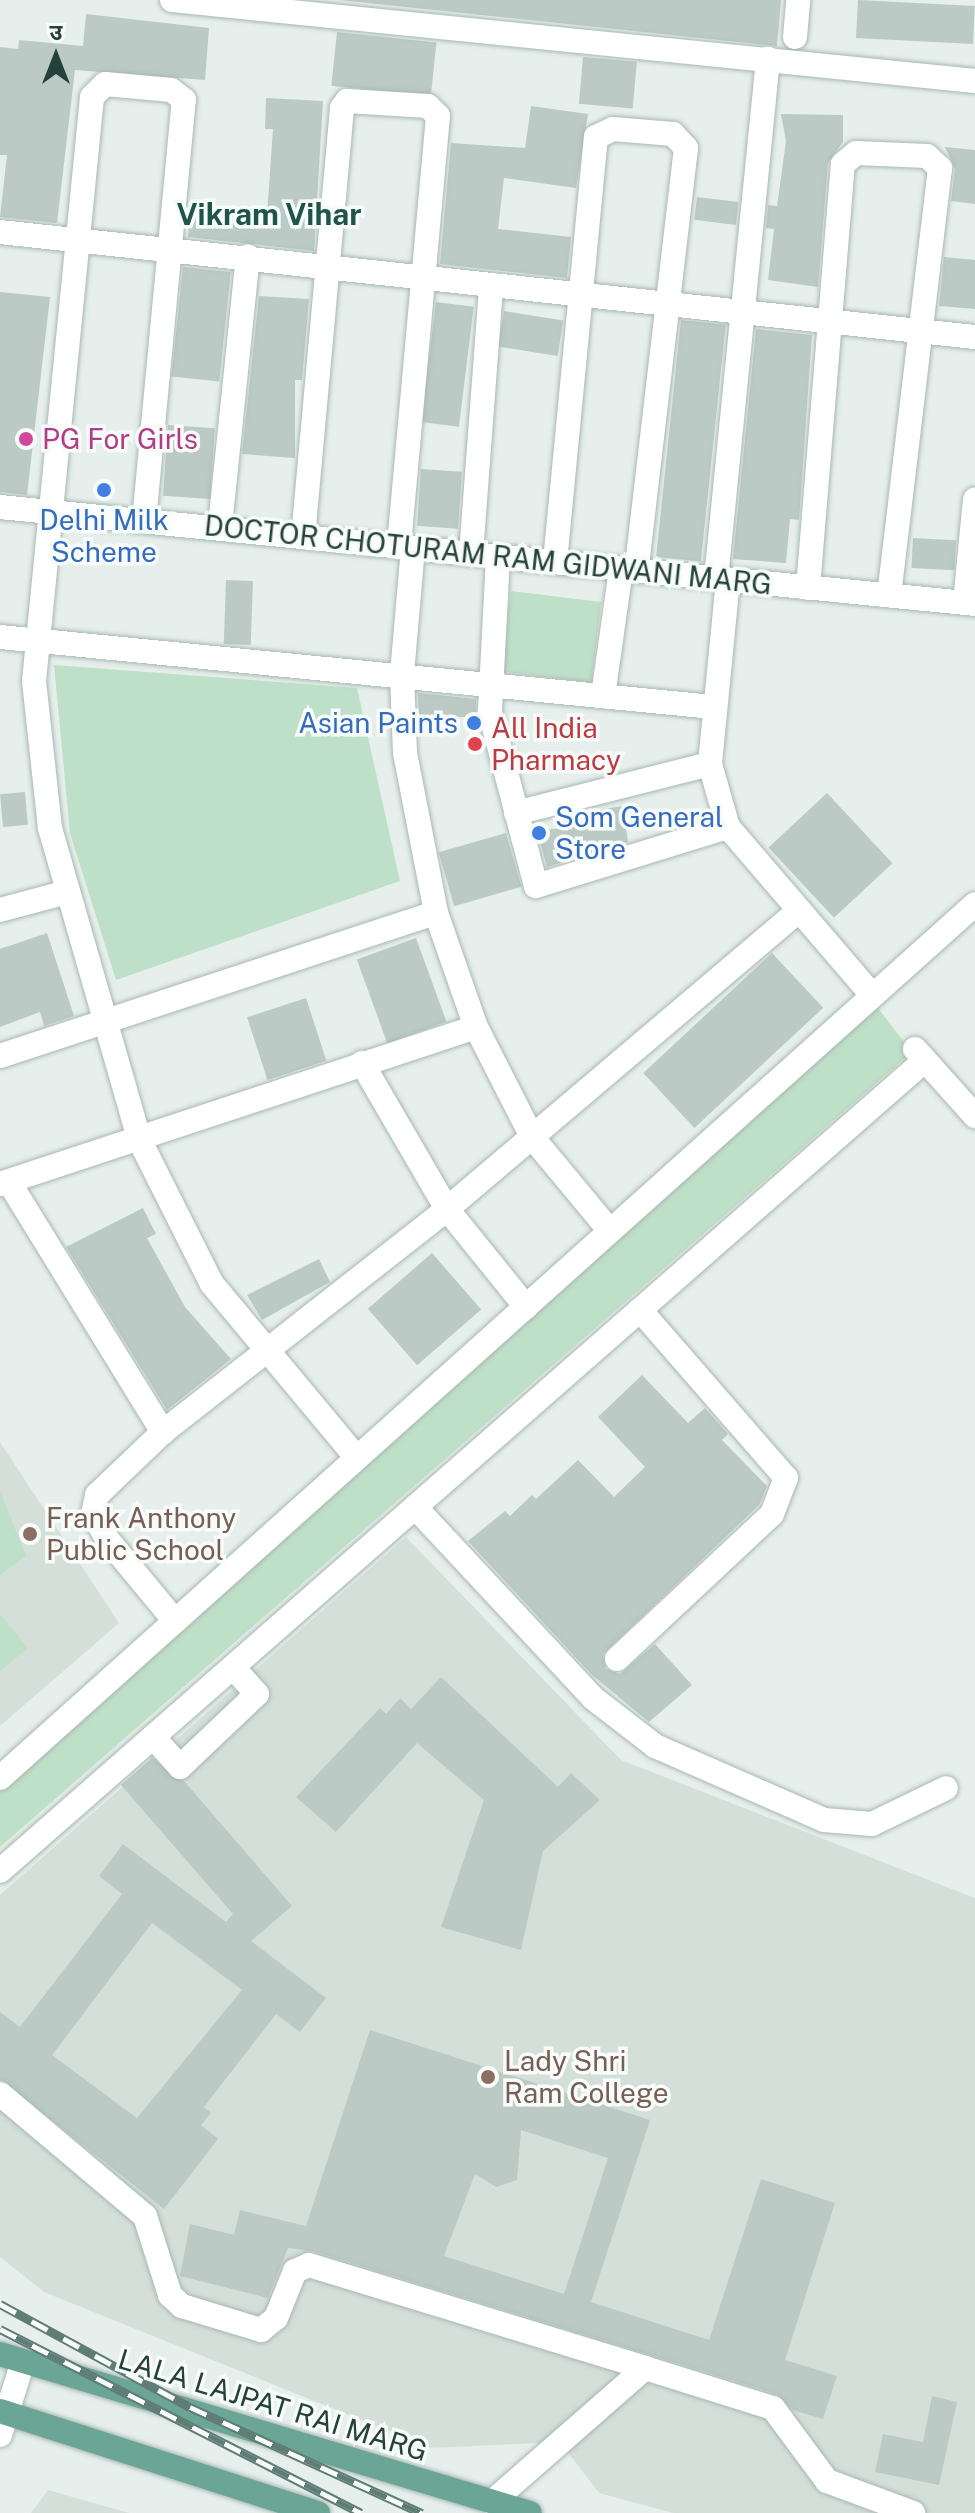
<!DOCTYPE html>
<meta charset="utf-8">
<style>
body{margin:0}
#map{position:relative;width:975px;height:2513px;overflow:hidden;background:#e6efeb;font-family:"Public Sans","Noto Sans Devanagari",sans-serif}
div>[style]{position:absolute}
.built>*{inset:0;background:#d4dfda}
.green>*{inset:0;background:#bfe0c8;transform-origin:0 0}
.building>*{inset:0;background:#bbcac4;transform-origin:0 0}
.roads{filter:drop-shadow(0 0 2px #a8b8b2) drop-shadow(0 0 2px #a8b8b2)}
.minor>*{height:24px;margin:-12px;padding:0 12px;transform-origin:12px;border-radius:12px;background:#fff}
.major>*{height:24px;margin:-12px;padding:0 12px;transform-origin:12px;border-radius:12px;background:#6aa596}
.rail>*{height:9px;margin-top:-4.5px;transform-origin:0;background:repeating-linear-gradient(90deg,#f7fbf9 0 18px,#5f7d75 0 36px);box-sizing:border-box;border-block:2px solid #5f7d75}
.dots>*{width:22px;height:22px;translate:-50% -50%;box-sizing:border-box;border:4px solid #f7fbf9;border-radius:50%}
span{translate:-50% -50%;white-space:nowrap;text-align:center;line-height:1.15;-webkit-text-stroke:7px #f7fbf9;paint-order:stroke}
.hotel-label{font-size:28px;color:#b23c85}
.left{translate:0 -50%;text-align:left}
.shop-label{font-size:28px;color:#366cbe}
.right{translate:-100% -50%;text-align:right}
.street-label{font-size:28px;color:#24423a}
.health-label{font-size:28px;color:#be3a42}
.education-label{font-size:28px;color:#785e54}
.neighbourhood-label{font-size:30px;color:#1f5548;font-weight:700}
.north{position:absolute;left:16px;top:16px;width:80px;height:80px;-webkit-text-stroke:6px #f7fbf9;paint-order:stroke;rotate:0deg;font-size:22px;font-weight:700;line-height:32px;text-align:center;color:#24423a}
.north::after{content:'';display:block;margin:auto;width:28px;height:36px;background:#24423a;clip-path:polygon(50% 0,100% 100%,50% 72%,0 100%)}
</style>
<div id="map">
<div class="built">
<div style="clip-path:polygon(0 1442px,119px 1623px,0 1726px)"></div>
<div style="clip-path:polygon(406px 1537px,621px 1760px,975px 1898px,975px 2513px,673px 2513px,599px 2493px,560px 2442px,431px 2448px,44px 2292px,0 2257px,0 1895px)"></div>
<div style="clip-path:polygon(48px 2490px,129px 2513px,31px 2513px)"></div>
</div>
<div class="green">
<div style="left:511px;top:591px;width:91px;height:81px;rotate:7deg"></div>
<div style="clip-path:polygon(54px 665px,357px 688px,400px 881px,116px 980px,70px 833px)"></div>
<div style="clip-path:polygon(870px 998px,912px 1052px,0 1847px,0 1786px)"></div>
<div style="clip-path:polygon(0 1491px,26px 1556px,0 1575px)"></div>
<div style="clip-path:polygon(0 1614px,28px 1648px,0 1671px)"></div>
</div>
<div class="building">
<div style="clip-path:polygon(339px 0,781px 0,777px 46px)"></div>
<div style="left:858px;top:0;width:117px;height:38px;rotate:3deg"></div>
<div style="clip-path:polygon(86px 14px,209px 28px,205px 80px,75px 70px,57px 223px,0 217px,7px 155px,0 155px,0 47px,18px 49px,19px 40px,83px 46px)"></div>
<div style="left:337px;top:32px;width:100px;height:54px;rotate:6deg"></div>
<div style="left:583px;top:57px;width:54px;height:47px;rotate:5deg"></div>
<div style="clip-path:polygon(266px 98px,323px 101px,314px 251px,188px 237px,190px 209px,267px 215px,273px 129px,265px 129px)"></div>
<div style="clip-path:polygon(531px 106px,588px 114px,576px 188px,504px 178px,498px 229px,571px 237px,567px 278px,440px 264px,451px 143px,525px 148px)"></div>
<div style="clip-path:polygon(781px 114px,843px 115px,843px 142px,828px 163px,818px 287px,768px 280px,774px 229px,766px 228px,768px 205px,777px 206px,786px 141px)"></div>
<div style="clip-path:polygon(945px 147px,975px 150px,975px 204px,951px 201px,955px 169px)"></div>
<div style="left:697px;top:197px;width:42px;height:23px;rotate:7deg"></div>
<div style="clip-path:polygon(944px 257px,975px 260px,975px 309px,939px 306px)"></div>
<div style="left:183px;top:267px;width:48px;height:110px;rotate:6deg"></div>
<div style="clip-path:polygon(0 292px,50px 297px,27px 495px,0 492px)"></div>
<div style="clip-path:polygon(259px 296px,309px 299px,302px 380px,295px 380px,295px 458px,242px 454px)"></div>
<div style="left:436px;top:302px;width:38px;height:121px;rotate:7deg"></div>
<div style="left:504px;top:311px;width:60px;height:36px;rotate:9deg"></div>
<div style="left:681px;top:320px;width:45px;height:238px;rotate:6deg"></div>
<div style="clip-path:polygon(756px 329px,812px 335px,799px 520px,790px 519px,786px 563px,733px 559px)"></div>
<div style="left:168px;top:425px;width:47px;height:71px;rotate:4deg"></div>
<div style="left:421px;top:469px;width:41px;height:57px;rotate:4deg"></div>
<div style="left:913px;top:538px;width:43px;height:30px;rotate:3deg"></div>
<div style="left:226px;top:580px;width:27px;height:64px;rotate:2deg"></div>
<div style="clip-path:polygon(418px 693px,476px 699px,476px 717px,419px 717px)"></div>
<div style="left:25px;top:792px;width:33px;height:25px;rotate:85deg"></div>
<div style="left:827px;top:793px;width:96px;height:80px;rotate:47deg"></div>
<div style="clip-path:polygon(623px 806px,628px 842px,547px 867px,537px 831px,585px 825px,583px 812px)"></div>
<div style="left:506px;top:833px;width:56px;height:70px;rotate:74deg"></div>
<div style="clip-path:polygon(47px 933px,74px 1016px,44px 1026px,40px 1012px,0 1027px,0 949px)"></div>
<div style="left:416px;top:938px;width:89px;height:63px;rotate:70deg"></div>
<div style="left:772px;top:953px;width:75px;height:176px;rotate:47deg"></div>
<div style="left:306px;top:998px;width:66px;height:62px;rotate:72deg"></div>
<div style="clip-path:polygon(143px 1208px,156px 1234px,147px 1238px,185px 1307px,231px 1359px,167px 1410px,66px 1247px)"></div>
<div style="left:432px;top:1253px;width:75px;height:85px;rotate:49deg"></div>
<div style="clip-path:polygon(319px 1259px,330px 1282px,262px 1320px,247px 1295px)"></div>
<div style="clip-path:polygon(642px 1375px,688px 1423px,705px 1408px,728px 1434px,722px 1440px,767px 1486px,759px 1505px,603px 1654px,606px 1669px,620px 1674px,655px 1644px,692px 1685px,649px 1722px,591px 1674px,468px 1541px,505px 1511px,510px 1516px,532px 1495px,536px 1499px,578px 1460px,614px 1497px,645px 1467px,598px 1417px)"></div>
<div style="clip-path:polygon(441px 1677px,558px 1787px,571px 1773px,600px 1800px,543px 1851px,521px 1950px,441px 1927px,484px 1800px,417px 1743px,336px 1832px,296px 1797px,380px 1708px,386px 1714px,400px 1698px,411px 1709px)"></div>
<div style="clip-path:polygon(evenodd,152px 1758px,184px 1781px,292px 1906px,251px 1941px,326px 1998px,300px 2032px,276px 2014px,204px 2107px,211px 2113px,201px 2125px,218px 2139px,164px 2209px,0 2079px,0 2012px,20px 2027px,122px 1894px,99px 1876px,123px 1844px,226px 1922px,233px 1914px,121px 1785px,152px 1758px,152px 1923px,242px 1990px,137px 2118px,52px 2055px,152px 1923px)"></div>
<div style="clip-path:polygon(evenodd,370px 2030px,650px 2120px,591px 2302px,709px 2340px,761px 2179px,835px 2203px,785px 2360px,837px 2376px,823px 2419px,793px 2410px,777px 2394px,313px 2251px,288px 2248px,268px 2298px,180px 2276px,190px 2224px,234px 2235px,240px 2210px,306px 2226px,370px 2030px,521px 2130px,608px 2158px,564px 2294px,444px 2256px,475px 2174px,496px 2187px,517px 2180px,521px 2130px)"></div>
<div style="clip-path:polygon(932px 2396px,957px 2402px,939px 2485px,875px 2472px,883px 2434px,923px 2442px)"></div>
</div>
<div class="roads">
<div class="minor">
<div style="left:172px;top:0;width:807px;rotate:5.76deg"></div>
<div style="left:795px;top:37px;width:37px;rotate:-85deg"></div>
<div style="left:0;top:232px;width:981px;rotate:6.15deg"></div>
<div style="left:0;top:507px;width:980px;rotate:5.68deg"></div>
<div style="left:144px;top:521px;width:423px;rotate:-84.6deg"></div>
<div style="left:184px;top:100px;width:16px;rotate:-142deg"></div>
<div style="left:171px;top:90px;width:66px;rotate:-174.8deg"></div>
<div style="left:105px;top:84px;width:18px;rotate:135deg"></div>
<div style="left:92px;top:97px;width:587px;rotate:95.67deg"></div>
<div style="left:34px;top:681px;width:148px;rotate:83.8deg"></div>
<div style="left:50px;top:828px;width:326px;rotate:74deg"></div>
<div style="left:140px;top:1141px;width:160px;rotate:63.3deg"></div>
<div style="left:212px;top:1284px;width:226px;rotate:50.2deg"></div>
<div style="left:220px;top:526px;width:271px;rotate:-84.1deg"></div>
<div style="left:303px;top:537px;width:431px;rotate:-84.8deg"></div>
<div style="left:342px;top:108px;width:9px;rotate:-54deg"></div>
<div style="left:347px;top:101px;width:81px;rotate:3.5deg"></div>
<div style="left:428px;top:106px;width:14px;rotate:45deg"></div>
<div style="left:438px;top:116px;width:433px;rotate:95.2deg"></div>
<div style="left:413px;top:548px;width:127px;rotate:95deg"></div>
<div style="left:402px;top:675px;width:78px;rotate:87.8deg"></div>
<div style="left:405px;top:753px;width:163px;rotate:79deg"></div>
<div style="left:471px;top:554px;width:270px;rotate:-85.7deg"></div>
<div style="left:498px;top:557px;width:155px;rotate:93deg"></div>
<div style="left:490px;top:712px;width:180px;rotate:75.2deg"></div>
<div style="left:536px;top:886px;width:201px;rotate:-17.1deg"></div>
<div style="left:555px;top:562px;width:427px;rotate:-84.5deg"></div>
<div style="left:596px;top:137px;width:19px;rotate:-25deg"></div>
<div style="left:613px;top:129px;width:60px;rotate:4.8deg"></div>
<div style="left:673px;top:134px;width:19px;rotate:47deg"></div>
<div style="left:686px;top:148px;width:426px;rotate:96.7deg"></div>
<div style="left:716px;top:579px;width:523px;rotate:-84.29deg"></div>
<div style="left:728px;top:580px;width:185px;rotate:95.6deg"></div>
<div style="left:710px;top:764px;width:66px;rotate:74.1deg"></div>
<div style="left:728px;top:827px;width:221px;rotate:49.4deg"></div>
<div style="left:808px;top:588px;width:425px;rotate:-85.3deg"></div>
<div style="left:843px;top:164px;width:17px;rotate:-40deg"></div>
<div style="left:856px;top:153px;width:71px;rotate:2.4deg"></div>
<div style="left:927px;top:156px;width:18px;rotate:43deg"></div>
<div style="left:940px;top:168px;width:430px;rotate:96.8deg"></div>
<div style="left:965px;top:603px;width:104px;rotate:-84.5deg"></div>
<div style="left:0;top:637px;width:716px;rotate:5.61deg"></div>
<div style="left:603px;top:696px;width:128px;rotate:-81.9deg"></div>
<div style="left:516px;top:813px;width:200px;rotate:-14.2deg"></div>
<div style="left:0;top:910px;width:69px;rotate:-15deg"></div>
<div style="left:915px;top:1049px;width:90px;rotate:48.2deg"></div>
<div style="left:0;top:1056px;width:459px;rotate:-18.2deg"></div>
<div style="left:436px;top:913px;width:121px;rotate:70.7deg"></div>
<div style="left:362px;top:1063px;width:169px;rotate:59.8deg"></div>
<div style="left:447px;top:1209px;width:126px;rotate:51.1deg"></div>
<div style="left:9px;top:1182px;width:294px;rotate:58.4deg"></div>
<div style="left:0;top:1184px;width:501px;rotate:-18.25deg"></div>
<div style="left:476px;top:1027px;width:123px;rotate:63deg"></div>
<div style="left:532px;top:1137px;width:122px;rotate:50.3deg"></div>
<div style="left:415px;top:1507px;width:261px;rotate:47deg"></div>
<div style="left:593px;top:1698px;width:78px;rotate:37.7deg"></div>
<div style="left:655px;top:1746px;width:184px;rotate:23.6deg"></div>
<div style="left:824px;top:1820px;width:48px;rotate:4.8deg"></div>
<div style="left:872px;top:1824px;width:82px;rotate:-25.9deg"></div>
<div style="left:175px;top:1621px;width:107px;rotate:-129.7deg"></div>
<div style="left:107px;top:1539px;width:29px;rotate:-119deg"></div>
<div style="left:93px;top:1514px;width:19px;rotate:-78deg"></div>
<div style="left:97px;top:1495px;width:91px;rotate:-43.7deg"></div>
<div style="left:163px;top:1432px;width:361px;rotate:-38.1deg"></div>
<div style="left:447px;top:1209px;width:460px;rotate:-40.3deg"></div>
<div style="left:617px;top:1659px;width:212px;rotate:-43.1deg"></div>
<div style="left:772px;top:1514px;width:39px;rotate:-69deg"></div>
<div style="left:786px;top:1478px;width:223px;rotate:-131deg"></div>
<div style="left:153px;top:1737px;width:40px;rotate:48deg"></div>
<div style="left:180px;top:1767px;width:106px;rotate:-43.5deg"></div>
<div style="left:257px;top:1694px;width:36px;rotate:-132deg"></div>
<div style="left:0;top:1778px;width:1309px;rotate:-41.87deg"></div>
<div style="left:0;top:1871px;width:1230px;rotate:-41.24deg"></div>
<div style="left:0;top:2094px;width:189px;rotate:40.1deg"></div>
<div style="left:145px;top:2216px;width:83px;rotate:72.4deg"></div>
<div style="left:170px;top:2295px;width:16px;rotate:43deg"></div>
<div style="left:182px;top:2306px;width:83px;rotate:16.9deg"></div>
<div style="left:261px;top:2330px;width:19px;rotate:-39deg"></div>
<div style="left:276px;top:2318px;width:51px;rotate:-68deg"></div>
<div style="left:295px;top:2271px;width:15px;rotate:-23deg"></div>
<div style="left:309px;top:2265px;width:351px;rotate:17deg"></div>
<div style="left:0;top:2435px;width:77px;rotate:-72.7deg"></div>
<div style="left:492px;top:2502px;width:203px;rotate:-41.2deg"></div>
<div style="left:645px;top:2368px;width:134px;rotate:17.4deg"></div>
<div style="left:773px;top:2408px;width:91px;rotate:53.5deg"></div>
<div style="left:827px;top:2481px;width:92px;rotate:20.4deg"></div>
</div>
<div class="major">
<div style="left:0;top:2354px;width:553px;rotate:16.7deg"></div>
<div style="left:0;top:2411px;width:334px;rotate:17.8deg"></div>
</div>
</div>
<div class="rail">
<div style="left:0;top:2304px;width:216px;rotate:28.5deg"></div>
<div style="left:190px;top:2407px;width:255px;rotate:24.6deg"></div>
<div style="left:0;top:2329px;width:405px;rotate:27deg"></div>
</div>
<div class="dots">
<div style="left:26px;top:439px;background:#d1479c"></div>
<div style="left:104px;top:490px;background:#3f7fe0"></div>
<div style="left:474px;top:723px;background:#3f7fe0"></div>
<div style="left:475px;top:744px;background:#e0444e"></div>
<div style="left:539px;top:833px;background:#3f7fe0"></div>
<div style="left:30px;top:1534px;background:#8d6e63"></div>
<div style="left:488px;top:2077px;background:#8d6e63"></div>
</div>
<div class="hotel-label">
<span class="left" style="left:42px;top:439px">PG For Girls</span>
</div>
<div class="shop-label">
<span style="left:104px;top:536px">Delhi Milk<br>Scheme</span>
<span class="right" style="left:458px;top:723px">Asian Paints</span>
<span class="left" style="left:555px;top:833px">Som General<br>Store</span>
</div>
<div class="street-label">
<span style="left:488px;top:555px;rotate:6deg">DOCTOR CHOTURAM RAM GIDWANI MARG</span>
<span style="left:273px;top:2405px;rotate:17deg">LALA LAJPAT RAI MARG</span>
</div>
<div class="health-label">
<span class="left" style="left:491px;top:744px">All India<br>Pharmacy</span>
</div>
<div class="education-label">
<span class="left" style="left:46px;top:1534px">Frank Anthony<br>Public School</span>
<span class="left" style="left:504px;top:2077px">Lady Shri<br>Ram College</span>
</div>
<div class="neighbourhood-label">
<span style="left:269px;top:214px">Vikram Vihar</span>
</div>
<div class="north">उ</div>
</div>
